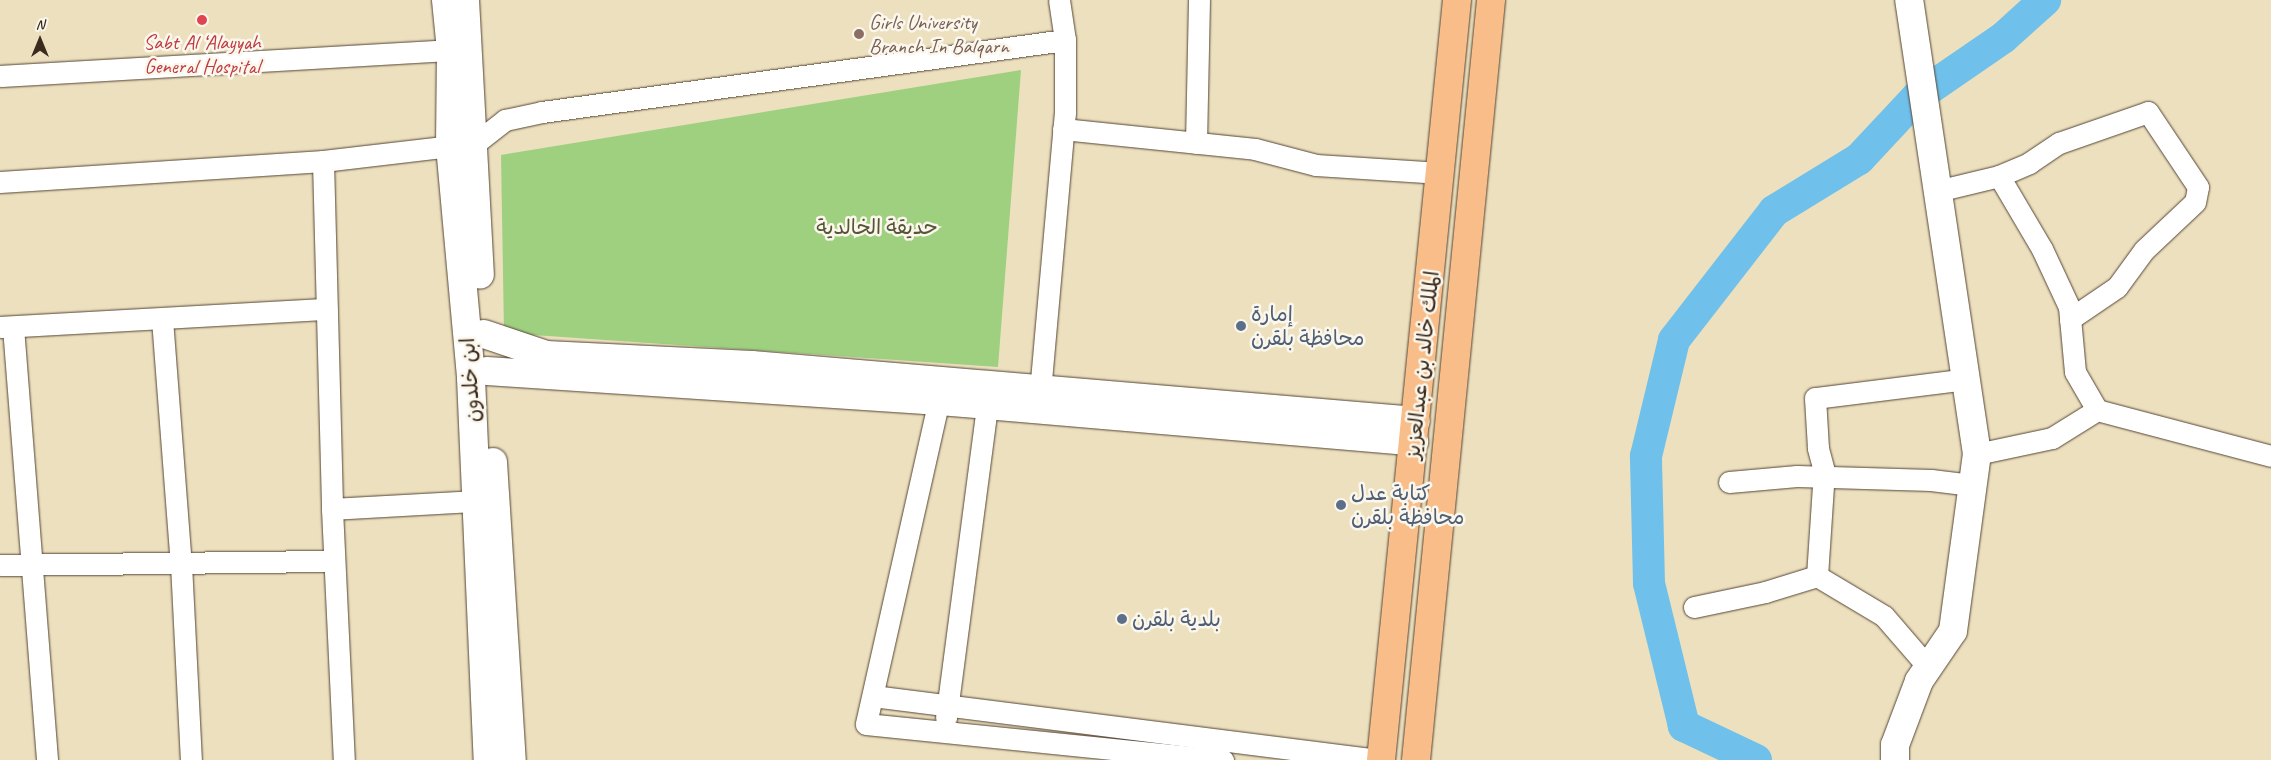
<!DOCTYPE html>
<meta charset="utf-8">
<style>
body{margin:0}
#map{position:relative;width:2271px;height:760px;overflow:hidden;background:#ece0be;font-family:Caveat,"Playpen Sans Arabic",sans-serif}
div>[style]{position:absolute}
.green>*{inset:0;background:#9ed080}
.river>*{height:32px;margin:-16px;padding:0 16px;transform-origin:16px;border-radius:16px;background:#6fc0ea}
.roads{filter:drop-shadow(0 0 1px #564536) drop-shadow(0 0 1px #564536)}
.minor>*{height:21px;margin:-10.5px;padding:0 10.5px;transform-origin:10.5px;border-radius:10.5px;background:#fff}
.tertiary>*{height:28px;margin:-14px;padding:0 14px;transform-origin:14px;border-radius:14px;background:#fff}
.trunk>*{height:28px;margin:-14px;padding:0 14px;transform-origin:14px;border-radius:14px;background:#f8bd89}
.dots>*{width:14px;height:14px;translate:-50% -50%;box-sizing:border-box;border:2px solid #fbf7ec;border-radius:50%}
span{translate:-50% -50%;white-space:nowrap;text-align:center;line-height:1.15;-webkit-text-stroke:5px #fbf7ec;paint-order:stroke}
.education-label{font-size:21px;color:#785e54}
.left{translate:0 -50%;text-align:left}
.health-label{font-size:21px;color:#be3a42}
.park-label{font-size:21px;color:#545436}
.service-label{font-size:21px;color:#4e5e75}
.street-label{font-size:21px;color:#3b2a1e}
.north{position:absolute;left:15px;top:15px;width:50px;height:50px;-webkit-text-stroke:4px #fbf7ec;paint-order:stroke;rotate:0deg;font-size:14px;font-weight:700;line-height:20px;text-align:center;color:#3b2a1e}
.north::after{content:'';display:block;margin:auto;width:18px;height:22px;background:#3b2a1e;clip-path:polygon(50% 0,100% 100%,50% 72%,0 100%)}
</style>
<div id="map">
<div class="green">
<div style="clip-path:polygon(1021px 70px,998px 367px,504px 333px,501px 155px)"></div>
</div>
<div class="river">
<div style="left:1756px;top:760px;width:80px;rotate:-154.7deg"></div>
<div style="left:1684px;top:726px;width:147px;rotate:-103.8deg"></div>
<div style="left:1649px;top:583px;width:127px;rotate:-91.4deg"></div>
<div style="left:1646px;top:456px;width:119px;rotate:-76.4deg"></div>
<div style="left:1674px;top:340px;width:163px;rotate:-52.2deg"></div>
<div style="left:1774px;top:211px;width:100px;rotate:-31.5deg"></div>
<div style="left:1859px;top:159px;width:85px;rotate:-46.9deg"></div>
<div style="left:1917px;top:97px;width:104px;rotate:-34.5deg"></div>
<div style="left:2003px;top:38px;width:57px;rotate:-42.1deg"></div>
</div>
<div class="roads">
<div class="minor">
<div style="left:0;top:76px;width:452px;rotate:-3.3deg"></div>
<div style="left:1063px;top:129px;width:193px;rotate:5.9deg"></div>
<div style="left:1255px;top:149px;width:63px;rotate:14.7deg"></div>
<div style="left:1316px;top:165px;width:125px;rotate:3.7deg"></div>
<div style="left:1196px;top:143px;width:143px;rotate:-88.8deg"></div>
<div style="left:473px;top:145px;width:41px;rotate:-38deg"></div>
<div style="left:505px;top:120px;width:38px;rotate:-12deg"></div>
<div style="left:542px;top:112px;width:528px;rotate:-7.84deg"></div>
<div style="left:323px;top:161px;width:348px;rotate:88.5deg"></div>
<div style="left:332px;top:509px;width:251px;rotate:87.3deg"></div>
<div style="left:1999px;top:176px;width:33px;rotate:-23deg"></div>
<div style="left:2029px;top:163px;width:36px;rotate:-34deg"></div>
<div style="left:2059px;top:143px;width:94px;rotate:-19.2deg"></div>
<div style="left:2148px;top:112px;width:90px;rotate:56.3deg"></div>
<div style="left:2198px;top:187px;width:15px;rotate:101deg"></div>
<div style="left:2195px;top:202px;width:70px;rotate:136.7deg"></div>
<div style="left:2144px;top:250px;width:46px;rotate:126.1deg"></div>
<div style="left:2117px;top:287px;width:57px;rotate:145.8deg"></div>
<div style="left:0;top:182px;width:324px;rotate:-3.7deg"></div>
<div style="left:323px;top:161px;width:128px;rotate:-6.7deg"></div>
<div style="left:1937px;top:191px;width:64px;rotate:-13.6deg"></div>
<div style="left:1999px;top:176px;width:85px;rotate:59.5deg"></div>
<div style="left:2042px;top:249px;width:64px;rotate:65deg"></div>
<div style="left:2069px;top:307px;width:65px;rotate:84.7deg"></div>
<div style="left:2075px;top:372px;width:44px;rotate:59.9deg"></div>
<div style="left:2097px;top:410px;width:53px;rotate:148.1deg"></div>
<div style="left:2052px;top:438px;width:77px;rotate:168deg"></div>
<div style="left:162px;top:319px;width:246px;rotate:85.6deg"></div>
<div style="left:181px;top:564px;width:196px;rotate:87.1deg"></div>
<div style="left:0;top:327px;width:327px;rotate:-3.2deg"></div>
<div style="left:13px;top:327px;width:434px;rotate:85.5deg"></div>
<div style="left:942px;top:386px;width:346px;rotate:102.7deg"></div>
<div style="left:866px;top:724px;width:359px;rotate:5.8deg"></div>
<div style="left:1039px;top:403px;width:291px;rotate:-84.9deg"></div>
<div style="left:1065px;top:113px;width:73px;rotate:-90deg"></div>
<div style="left:1065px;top:40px;width:40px;rotate:-98.5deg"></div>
<div style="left:2097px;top:410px;width:180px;rotate:14.8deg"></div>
<div style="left:1729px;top:482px;width:68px;rotate:-5deg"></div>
<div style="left:1797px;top:476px;width:134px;rotate:1.7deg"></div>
<div style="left:1931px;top:480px;width:41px;rotate:7deg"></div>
<div style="left:332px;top:509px;width:144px;rotate:-3.2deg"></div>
<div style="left:0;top:565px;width:334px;rotate:-0.7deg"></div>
<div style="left:1694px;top:607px;width:73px;rotate:-11.9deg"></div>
<div style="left:1765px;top:592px;width:54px;rotate:-17.1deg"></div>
<div style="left:1928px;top:667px;width:67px;rotate:-130.8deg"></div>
<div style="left:1884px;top:616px;width:78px;rotate:-149.2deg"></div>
<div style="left:1817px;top:576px;width:105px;rotate:-86.2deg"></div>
<div style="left:1824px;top:471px;width:24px;rotate:-105deg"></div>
<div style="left:1818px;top:448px;width:50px;rotate:-93.4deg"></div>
<div style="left:1815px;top:398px;width:154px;rotate:-7.1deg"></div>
<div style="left:873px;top:696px;width:510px;rotate:7.21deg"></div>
<div style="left:946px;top:718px;width:330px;rotate:-82.5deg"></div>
</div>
<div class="tertiary">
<div style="left:446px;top:0;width:50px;rotate:84.3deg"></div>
<div style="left:451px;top:50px;width:96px;rotate:90.6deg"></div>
<div style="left:450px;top:146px;width:233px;rotate:84.8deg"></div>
<div style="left:471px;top:378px;width:382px;rotate:87.5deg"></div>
<div style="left:465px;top:0;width:275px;rotate:86.9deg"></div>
<div style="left:484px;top:334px;width:65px;rotate:18.7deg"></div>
<div style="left:546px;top:355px;width:206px;rotate:2.8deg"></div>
<div style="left:752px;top:365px;width:666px;rotate:4.82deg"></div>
<div style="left:487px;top:371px;width:454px;rotate:3.8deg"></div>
<div style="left:940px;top:401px;width:476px;rotate:4.9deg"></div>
<div style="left:493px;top:462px;width:299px;rotate:86.4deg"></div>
<div style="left:1895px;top:760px;width:15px;rotate:-90deg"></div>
<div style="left:1895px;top:745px;width:68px;rotate:-69.4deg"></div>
<div style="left:1919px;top:681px;width:60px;rotate:-55.8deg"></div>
<div style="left:1953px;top:631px;width:179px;rotate:-82.3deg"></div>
<div style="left:1977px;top:454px;width:459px;rotate:-98.5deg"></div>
</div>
<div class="trunk">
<div style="left:1381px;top:760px;width:764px;rotate:-84.29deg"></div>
<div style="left:1416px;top:760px;width:764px;rotate:-84.36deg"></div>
</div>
</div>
<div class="dots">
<div style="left:202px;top:20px;background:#e0444e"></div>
<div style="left:859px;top:34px;background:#8d6e63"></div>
<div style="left:1241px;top:326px;background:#5c6f8a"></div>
<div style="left:1341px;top:505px;background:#5c6f8a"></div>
<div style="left:1122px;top:619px;background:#5c6f8a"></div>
</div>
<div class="education-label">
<span class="left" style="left:869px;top:34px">Girls University<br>Branch In Balqarn</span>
</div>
<div class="health-label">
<span style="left:202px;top:54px">Sabt Al ‘Alayyah<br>General Hospital</span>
</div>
<div class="park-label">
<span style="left:877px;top:227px">حديقة الخالدية</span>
</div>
<div class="service-label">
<span class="left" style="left:1251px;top:326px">إمارة<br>محافظة بلقرن</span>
<span class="left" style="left:1351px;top:505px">كتابة عدل<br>محافظة بلقرن</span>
<span class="left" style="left:1132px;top:619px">بلدية بلقرن</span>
</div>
<div class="street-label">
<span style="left:1422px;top:365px;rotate:-84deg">الملك خالد بن عبدالعزيز</span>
<span style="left:470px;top:380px;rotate:-94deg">ابن خلدون</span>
</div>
<div class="north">N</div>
</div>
